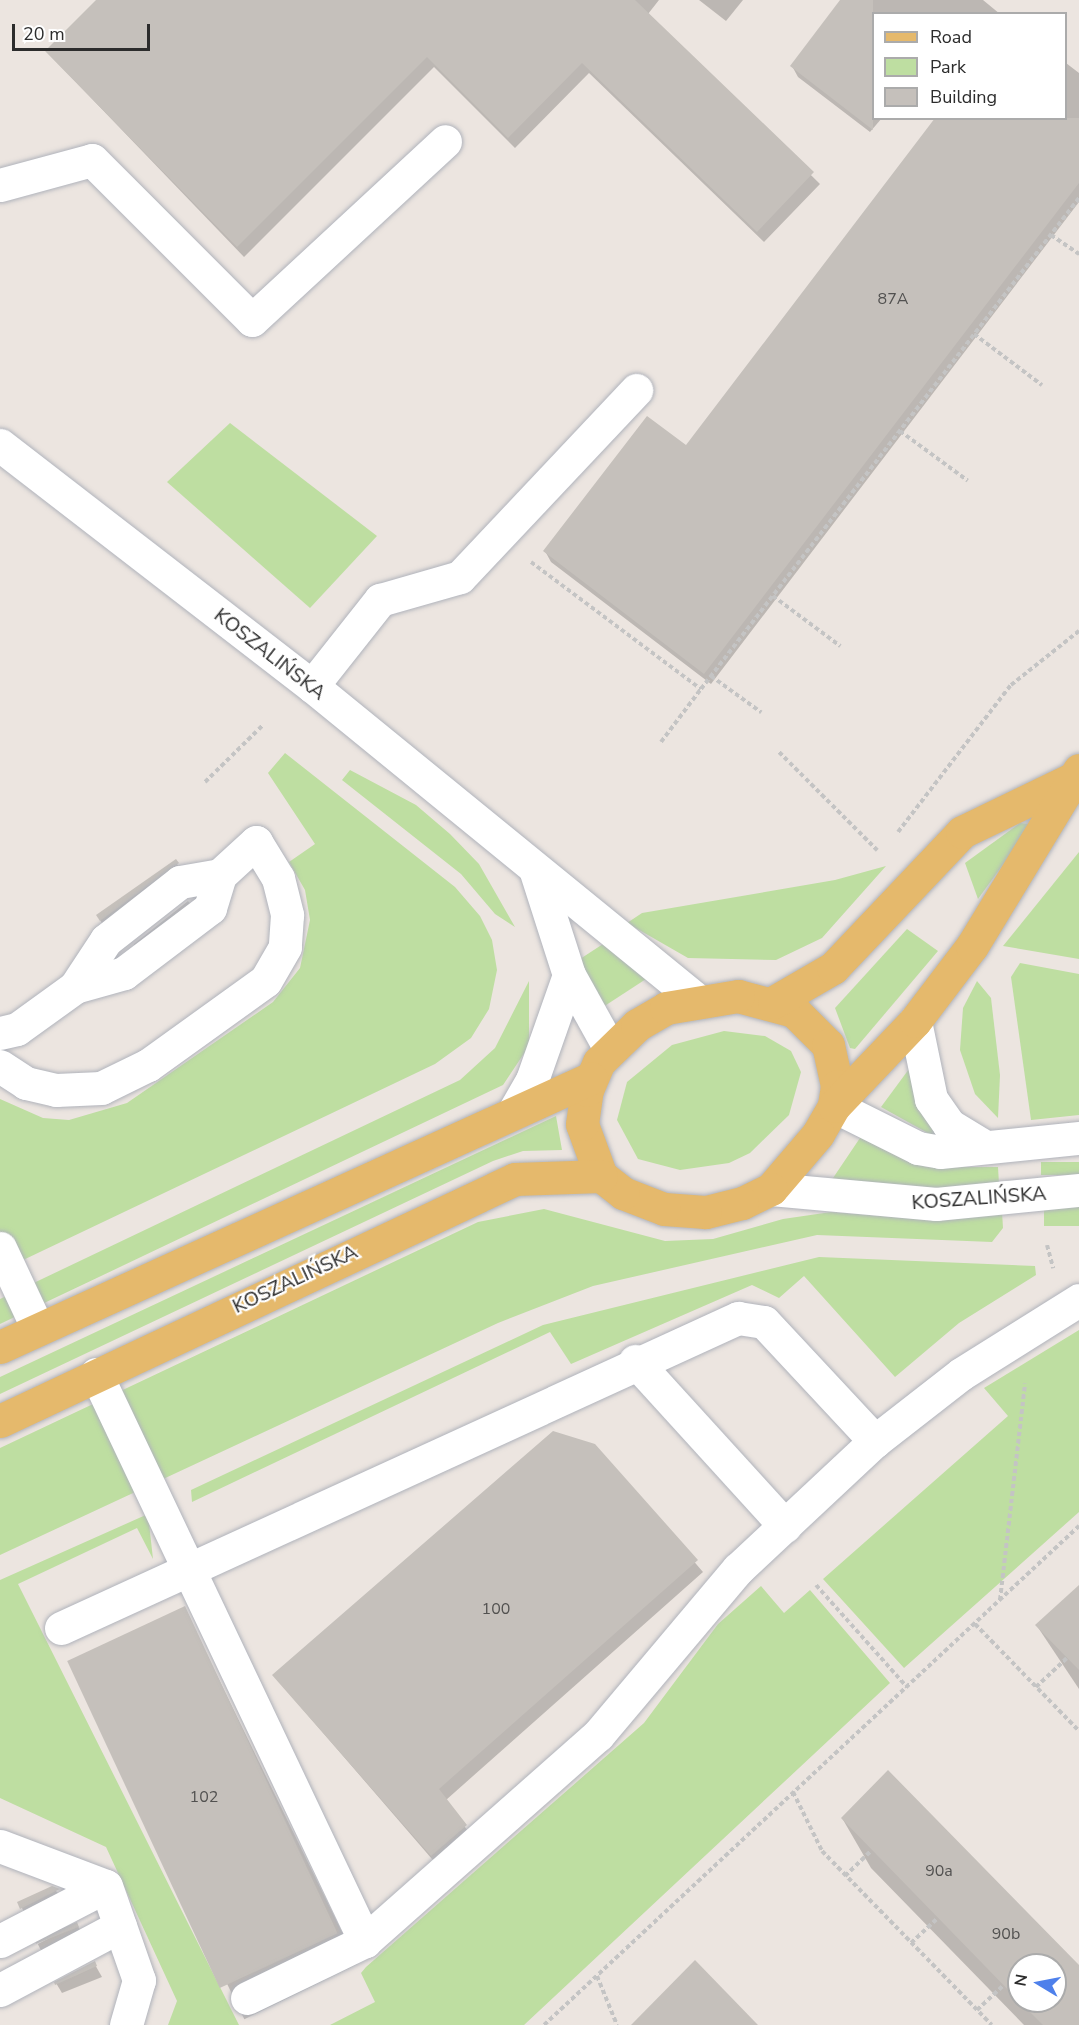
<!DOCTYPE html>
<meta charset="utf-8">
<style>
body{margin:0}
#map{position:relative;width:1079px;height:2025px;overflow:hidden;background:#ece5e0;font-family:"Nunito Sans",sans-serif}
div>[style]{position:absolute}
.green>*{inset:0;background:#bedea1;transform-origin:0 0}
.shadow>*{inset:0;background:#0003;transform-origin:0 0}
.building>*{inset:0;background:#c5c0bb;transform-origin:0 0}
.path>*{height:4px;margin-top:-2px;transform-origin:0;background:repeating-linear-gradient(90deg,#c4c4c4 0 4.5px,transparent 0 7.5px)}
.roads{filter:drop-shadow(0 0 2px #b0b3bb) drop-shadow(0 0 2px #b0b3bb)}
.minor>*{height:33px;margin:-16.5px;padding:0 16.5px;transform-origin:16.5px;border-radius:16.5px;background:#fff}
.major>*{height:33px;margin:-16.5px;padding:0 16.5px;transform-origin:16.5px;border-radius:16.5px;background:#e5b96c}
span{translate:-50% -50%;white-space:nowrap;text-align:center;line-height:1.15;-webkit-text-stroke:4.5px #fff;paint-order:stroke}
.number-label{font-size:16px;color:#525150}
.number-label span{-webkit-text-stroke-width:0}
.street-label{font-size:20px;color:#2c2c2c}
.legend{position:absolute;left:872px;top:12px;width:195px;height:108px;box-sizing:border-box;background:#fff;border:2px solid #ababab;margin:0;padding:8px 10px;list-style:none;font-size:18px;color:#2c2c2c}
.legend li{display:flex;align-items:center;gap:12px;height:30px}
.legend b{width:30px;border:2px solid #ababab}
.north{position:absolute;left:1007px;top:1953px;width:60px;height:60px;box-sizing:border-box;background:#fff;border:2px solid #ababab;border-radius:50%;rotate:280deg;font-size:16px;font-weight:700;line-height:24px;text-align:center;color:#2c2c2c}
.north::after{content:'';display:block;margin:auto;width:21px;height:27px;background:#4e80eb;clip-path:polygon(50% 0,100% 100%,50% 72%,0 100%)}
.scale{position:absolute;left:12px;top:24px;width:138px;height:27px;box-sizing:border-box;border:3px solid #2c2c2c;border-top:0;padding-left:8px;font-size:18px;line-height:21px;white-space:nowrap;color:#2c2c2c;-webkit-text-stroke:4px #fff;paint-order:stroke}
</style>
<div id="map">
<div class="green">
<div style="clip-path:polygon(230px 423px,377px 536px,310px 608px,167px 482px)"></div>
<div style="clip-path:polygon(285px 753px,455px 887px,480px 916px,492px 940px,497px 970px,489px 1009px,471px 1038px,435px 1064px,0 1271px,0 1099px,43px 1118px,69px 1120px,127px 1103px,273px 1002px,300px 968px,310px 920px,305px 890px,289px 862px,315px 844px,268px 773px)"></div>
<div style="clip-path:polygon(350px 770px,416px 805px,450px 834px,479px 864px,515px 927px,495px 914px,461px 874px,342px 780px)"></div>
<div style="clip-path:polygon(1020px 823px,1028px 824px,1026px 833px,978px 899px,965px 863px)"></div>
<div style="clip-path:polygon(1079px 852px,1079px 959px,1003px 946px)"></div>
<div style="clip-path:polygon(886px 866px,822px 938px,776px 960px,688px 958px,627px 923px,642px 913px,835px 880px)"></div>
<div style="clip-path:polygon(907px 929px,938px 951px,855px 1049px,850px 1048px,835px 1008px)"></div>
<div style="clip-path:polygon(603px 944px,646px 979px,600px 1009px,577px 961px)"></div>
<div style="clip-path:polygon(1020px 963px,1079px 974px,1079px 1115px,1031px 1120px,1011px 977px)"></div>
<div style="clip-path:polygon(529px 981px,529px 1046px,503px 1085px,0 1324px,0 1299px,460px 1080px,495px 1048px)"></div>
<div style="clip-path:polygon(977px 981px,991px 998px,1000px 1075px,998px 1118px,975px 1094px,960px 1050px,963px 1008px)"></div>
<div style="clip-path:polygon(724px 1031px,765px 1036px,791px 1051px,801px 1072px,789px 1115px,750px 1153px,729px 1163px,680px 1170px,638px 1159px,617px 1120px,627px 1082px,672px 1045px)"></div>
<div style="clip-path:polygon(909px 1069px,956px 1138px,933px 1136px,881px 1107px)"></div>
<div style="clip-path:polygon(556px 1116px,562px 1150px,523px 1151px,493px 1161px,0 1394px,0 1377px)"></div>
<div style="clip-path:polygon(862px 1135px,926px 1167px,998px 1167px,999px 1184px,933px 1190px,831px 1181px)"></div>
<div style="left:1079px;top:1162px;width:13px;height:38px;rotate:90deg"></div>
<div style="left:1079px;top:1204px;width:22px;height:35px;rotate:90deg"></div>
<div style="clip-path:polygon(544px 1209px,665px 1241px,713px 1239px,783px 1219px,831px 1212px,921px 1219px,1002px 1212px,1003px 1228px,992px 1242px,817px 1235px,593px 1286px,498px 1323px,0 1555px,0 1448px,478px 1222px)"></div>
<div style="clip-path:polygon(819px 1257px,1035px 1266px,1036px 1275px,959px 1323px,895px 1377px,804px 1276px,779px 1298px,752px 1285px,571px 1364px,550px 1332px,192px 1502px,191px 1490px,543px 1325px)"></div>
<div style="clip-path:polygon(1079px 1330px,1079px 1512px,904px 1668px,823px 1579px,1008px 1416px,984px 1388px)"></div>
<div style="clip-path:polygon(148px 1514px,153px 1559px,137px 1528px,18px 1584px,239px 2025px,168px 2025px,177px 2001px,106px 1847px,0 1798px,0 1580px)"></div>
<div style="clip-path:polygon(761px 1586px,784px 1613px,810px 1590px,890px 1683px,524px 2025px,330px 2025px,375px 2002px,361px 1973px,366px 1967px,644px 1723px,718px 1624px)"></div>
</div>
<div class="shadow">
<div style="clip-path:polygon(98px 0,659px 0,648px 14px,820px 184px,764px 242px,589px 73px,515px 148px,434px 67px,244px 257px,46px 51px)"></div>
<div style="clip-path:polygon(699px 0,743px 0,726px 21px)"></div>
<div style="clip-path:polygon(842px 0,983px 0,1000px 14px,874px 14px,874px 118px,882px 118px,870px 132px,798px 77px,792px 66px)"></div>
<div style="clip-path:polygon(1066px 63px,1079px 73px,1079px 202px,711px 684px,551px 562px,545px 551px,686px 447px,1066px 118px)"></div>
<div style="clip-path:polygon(175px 861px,184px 875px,104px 927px,98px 916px)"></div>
<div style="clip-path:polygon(188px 901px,196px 911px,139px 954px,134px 944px)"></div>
<div style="clip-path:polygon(594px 1445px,703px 1572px,446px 1800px,472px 1837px,438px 1866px,274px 1676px)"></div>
<div style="clip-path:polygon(1079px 1587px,1079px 1689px,1037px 1626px)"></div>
<div style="left:184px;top:1608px;width:396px;height:126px;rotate:64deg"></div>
<div style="clip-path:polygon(evenodd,842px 1818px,1079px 1968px,1079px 2025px,1024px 2025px,871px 1868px,842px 1818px,1019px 1965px,1055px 1965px,1055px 2001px,1019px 2001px,1019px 1965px)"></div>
<div style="clip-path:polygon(52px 1887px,65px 1900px,28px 1920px,19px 1902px)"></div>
<div style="left:77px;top:1924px;width:16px;height:44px;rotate:63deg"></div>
<div style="clip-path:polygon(94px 1963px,102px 1977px,62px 1993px,56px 1983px)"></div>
</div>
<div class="building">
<div style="clip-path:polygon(96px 0,635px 0,814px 172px,757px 232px,582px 63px,508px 138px,427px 57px,237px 247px,45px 51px)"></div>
<div style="clip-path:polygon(840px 0,873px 0,873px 130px,790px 66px)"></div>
<div style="clip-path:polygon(935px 118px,1079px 118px,1079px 183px,704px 674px,543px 551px,647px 416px,686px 445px)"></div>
<div style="clip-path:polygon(176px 859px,179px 863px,100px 921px,96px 915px)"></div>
<div style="clip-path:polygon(553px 1431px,595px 1444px,698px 1560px,439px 1789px,467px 1825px,431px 1856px,272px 1675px)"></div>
<div style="clip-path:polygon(1079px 1585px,1079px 1670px,1035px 1625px)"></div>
<div style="left:185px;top:1606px;width:361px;height:130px;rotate:65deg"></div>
<div style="clip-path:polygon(888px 1770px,1079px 1965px,1079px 2025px,1043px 2025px,1019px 2001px,1055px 2001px,1055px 1965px,1019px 1965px,1019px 2001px,841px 1818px)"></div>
<div style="clip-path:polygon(52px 1886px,60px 1889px,20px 1909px,17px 1902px)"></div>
<div style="left:77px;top:1922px;width:5px;height:46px;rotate:68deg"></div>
<div style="clip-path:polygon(695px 1960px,758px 2025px,631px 2025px)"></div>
<div style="clip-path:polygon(95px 1961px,97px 1966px,55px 1985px,54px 1982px)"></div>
</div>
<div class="path">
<div style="left:1051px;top:235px;width:34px;rotate:34deg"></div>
<div style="left:974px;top:334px;width:85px;rotate:36.9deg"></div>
<div style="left:900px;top:431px;width:84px;rotate:36.3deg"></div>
<div style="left:531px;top:562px;width:212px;rotate:36.8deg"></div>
<div style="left:701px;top:689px;width:620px;rotate:-52.41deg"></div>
<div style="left:773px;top:596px;width:84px;rotate:36.7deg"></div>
<div style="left:711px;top:676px;width:62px;rotate:35.8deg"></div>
<div style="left:661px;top:742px;width:66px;rotate:-53deg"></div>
<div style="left:779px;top:752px;width:139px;rotate:45deg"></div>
<div style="left:205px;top:782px;width:81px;rotate:-44.5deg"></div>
<div style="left:898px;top:832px;width:185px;rotate:-52.5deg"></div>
<div style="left:1011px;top:685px;width:87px;rotate:-38.5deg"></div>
<div style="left:1047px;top:1245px;width:24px;rotate:75deg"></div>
<div style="left:816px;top:1585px;width:137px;rotate:48.3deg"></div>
<div style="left:1000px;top:1600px;width:218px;rotate:-83.4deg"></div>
<div style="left:975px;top:1624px;width:149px;rotate:45.8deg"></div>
<div style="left:1036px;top:1687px;width:42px;rotate:-43.1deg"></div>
<div style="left:793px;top:1792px;width:66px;rotate:63.8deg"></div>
<div style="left:822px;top:1851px;width:243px;rotate:45.7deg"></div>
<div style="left:845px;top:1876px;width:37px;rotate:-44deg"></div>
<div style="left:911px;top:1943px;width:37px;rotate:-43deg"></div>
<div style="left:597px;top:1976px;width:53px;rotate:67.8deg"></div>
<div style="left:977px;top:2010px;width:37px;rotate:-43deg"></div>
<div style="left:544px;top:2025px;width:732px;rotate:-43.01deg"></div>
</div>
<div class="roads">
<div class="minor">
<div style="left:0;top:185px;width:95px;rotate:-15.2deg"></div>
<div style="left:92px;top:160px;width:226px;rotate:45deg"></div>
<div style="left:252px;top:320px;width:263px;rotate:-42.8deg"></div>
<div style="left:0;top:445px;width:394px;rotate:37.7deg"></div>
<div style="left:312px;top:686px;width:495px;rotate:39.2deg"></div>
<div style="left:312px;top:686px;width:110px;rotate:-51.7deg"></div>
<div style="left:380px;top:600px;width:83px;rotate:-16deg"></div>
<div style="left:460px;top:577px;width:257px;rotate:-46.7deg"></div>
<div style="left:535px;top:869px;width:111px;rotate:72.2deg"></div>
<div style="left:569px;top:975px;width:85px;rotate:61deg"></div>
<div style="left:75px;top:987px;width:56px;rotate:-56.6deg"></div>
<div style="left:106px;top:940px;width:94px;rotate:-38.1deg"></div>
<div style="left:180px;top:882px;width:41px;rotate:-9.9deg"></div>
<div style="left:915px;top:1021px;width:80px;rotate:78.4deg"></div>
<div style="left:931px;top:1099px;width:32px;rotate:55deg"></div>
<div style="left:949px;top:1125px;width:37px;rotate:31deg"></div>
<div style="left:0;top:1033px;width:17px;rotate:-13deg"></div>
<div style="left:17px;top:1029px;width:72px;rotate:-35.9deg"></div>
<div style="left:75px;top:987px;width:51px;rotate:-15.9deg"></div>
<div style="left:124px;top:973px;width:108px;rotate:-37.1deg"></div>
<div style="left:210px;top:908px;width:34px;rotate:-73deg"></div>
<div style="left:220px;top:875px;width:49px;rotate:-42.5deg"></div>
<div style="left:256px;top:842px;width:42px;rotate:58.6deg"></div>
<div style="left:278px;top:878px;width:38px;rotate:76deg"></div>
<div style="left:287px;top:915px;width:32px;rotate:94deg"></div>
<div style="left:285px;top:947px;width:39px;rotate:120deg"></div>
<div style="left:265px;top:981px;width:144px;rotate:144.3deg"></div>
<div style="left:148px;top:1065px;width:52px;rotate:153.9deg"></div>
<div style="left:101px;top:1088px;width:45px;rotate:177.5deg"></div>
<div style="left:56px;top:1090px;width:31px;rotate:-167deg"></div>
<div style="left:26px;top:1083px;width:31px;rotate:-147deg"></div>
<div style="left:834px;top:1106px;width:94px;rotate:26.6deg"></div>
<div style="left:918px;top:1148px;width:22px;rotate:10deg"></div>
<div style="left:940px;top:1152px;width:140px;rotate:-5.8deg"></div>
<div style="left:513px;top:1113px;width:38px;rotate:-60deg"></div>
<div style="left:532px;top:1080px;width:111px;rotate:-70.6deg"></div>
<div style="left:771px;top:1189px;width:166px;rotate:5.2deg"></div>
<div style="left:936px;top:1204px;width:144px;rotate:-5.6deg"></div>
<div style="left:0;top:1248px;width:89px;rotate:64.9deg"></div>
<div style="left:635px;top:1361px;width:223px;rotate:47.7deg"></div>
<div style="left:96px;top:1374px;width:628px;rotate:64.62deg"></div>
<div style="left:365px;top:1941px;width:131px;rotate:154.2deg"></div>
<div style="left:61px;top:1628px;width:745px;rotate:-24.6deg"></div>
<div style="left:738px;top:1318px;width:26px;rotate:9deg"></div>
<div style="left:764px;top:1322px;width:163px;rotate:47deg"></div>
<div style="left:875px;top:1441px;width:109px;rotate:-37.9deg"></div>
<div style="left:961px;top:1374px;width:139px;rotate:-32.1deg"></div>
<div style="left:0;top:1846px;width:113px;rotate:20.7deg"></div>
<div style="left:106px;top:1886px;width:100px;rotate:70.7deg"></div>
<div style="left:139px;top:1980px;width:47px;rotate:106.1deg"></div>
<div style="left:0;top:1941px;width:119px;rotate:-27.4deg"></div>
<div style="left:365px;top:1941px;width:311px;rotate:-41.5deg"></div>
<div style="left:598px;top:1735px;width:217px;rotate:-49.9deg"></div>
<div style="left:738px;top:1569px;width:187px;rotate:-43.1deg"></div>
<div style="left:0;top:1990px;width:136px;rotate:-28.1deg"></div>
</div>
<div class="major">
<div style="left:738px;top:996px;width:58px;rotate:15deg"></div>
<div style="left:794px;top:1011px;width:48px;rotate:45deg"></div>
<div style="left:828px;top:1045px;width:42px;rotate:77.6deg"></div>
<div style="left:837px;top:1086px;width:20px;rotate:99deg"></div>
<div style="left:834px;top:1106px;width:32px;rotate:120deg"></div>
<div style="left:818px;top:1134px;width:72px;rotate:130.5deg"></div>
<div style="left:771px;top:1189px;width:32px;rotate:154deg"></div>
<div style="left:742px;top:1203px;width:38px;rotate:166deg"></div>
<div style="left:705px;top:1212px;width:41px;rotate:-175.8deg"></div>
<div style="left:664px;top:1209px;width:44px;rotate:-158.7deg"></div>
<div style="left:623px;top:1193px;width:28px;rotate:-142deg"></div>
<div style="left:601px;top:1176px;width:55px;rotate:-110.1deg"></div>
<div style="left:582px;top:1124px;width:34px;rotate:-82deg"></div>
<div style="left:587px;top:1090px;width:30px;rotate:-67deg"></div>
<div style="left:599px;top:1062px;width:53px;rotate:-44.2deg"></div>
<div style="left:637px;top:1025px;width:34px;rotate:-30deg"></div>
<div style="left:666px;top:1008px;width:73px;rotate:-9.5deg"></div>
<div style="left:774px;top:1002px;width:68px;rotate:-30deg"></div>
<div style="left:833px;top:968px;width:187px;rotate:-46.5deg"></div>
<div style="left:962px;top:832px;width:120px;rotate:-25.7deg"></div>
<div style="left:834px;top:1106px;width:117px;rotate:-46.4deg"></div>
<div style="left:915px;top:1021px;width:94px;rotate:-52.8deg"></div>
<div style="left:972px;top:946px;width:206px;rotate:-58.7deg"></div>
<div style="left:0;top:1347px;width:649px;rotate:-24.47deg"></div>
<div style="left:0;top:1421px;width:569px;rotate:-25.17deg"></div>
<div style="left:515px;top:1179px;width:86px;rotate:-2deg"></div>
</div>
</div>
<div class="number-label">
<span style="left:893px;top:299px">87A</span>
<span style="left:496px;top:1609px">100</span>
<span style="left:204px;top:1797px">102</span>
<span style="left:939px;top:1871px">90a</span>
<span style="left:1006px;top:1934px">90b</span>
</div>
<div class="street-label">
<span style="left:270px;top:654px;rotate:38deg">KOSZALIŃSKA</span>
<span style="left:979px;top:1198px;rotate:-4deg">KOSZALIŃSKA</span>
<span style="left:295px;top:1279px;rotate:-25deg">KOSZALIŃSKA</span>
</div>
<ul class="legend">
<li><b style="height:8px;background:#e5b96c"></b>Road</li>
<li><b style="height:16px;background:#bedea1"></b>Park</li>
<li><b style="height:16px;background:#c5c0bb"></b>Building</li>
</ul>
<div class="north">N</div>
<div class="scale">20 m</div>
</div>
